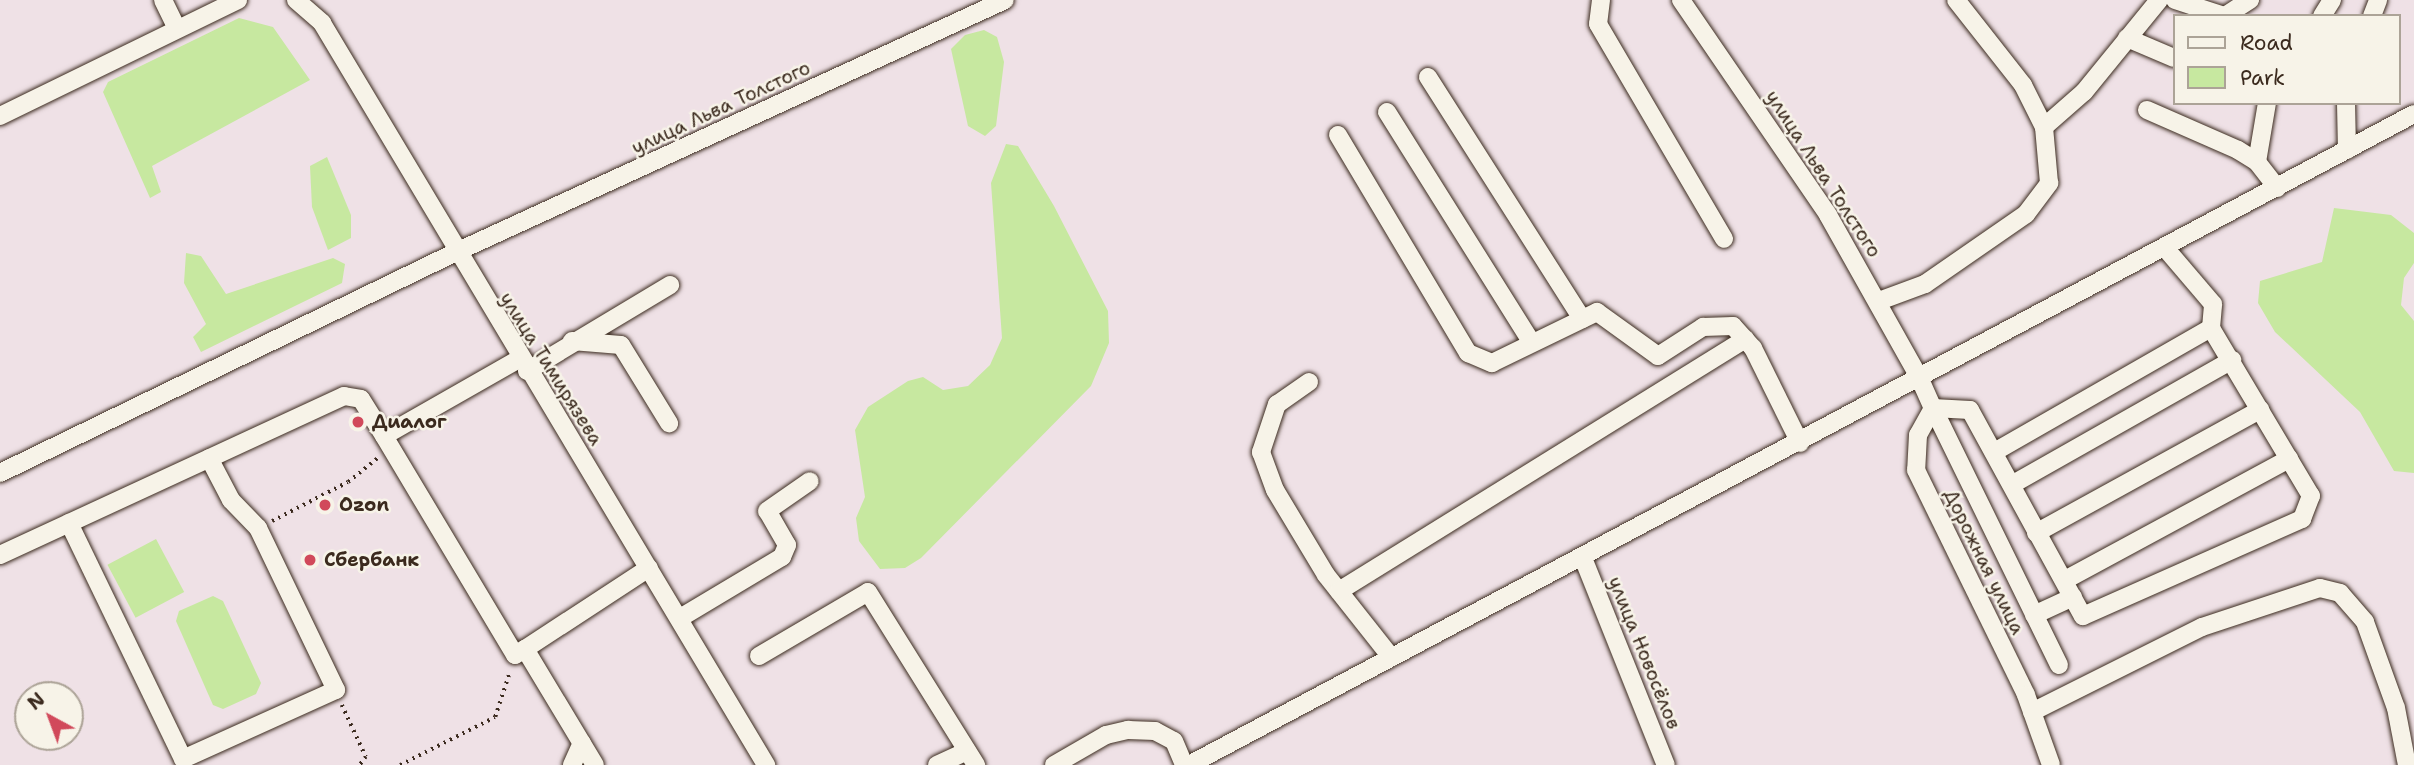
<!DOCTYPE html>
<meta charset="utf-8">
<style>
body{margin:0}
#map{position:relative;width:2414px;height:765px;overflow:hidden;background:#efe1e6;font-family:"Shantell Sans",sans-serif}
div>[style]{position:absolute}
.green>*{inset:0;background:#c7e8a0;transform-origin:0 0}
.path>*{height:3.5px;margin-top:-1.75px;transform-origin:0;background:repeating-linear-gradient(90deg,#3b2a1e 0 2px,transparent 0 7px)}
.roads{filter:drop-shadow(0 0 2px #3b2a1e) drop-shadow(0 0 2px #3b2a1e)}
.minor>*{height:18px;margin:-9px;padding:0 9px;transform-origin:9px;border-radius:9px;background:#f7f3e8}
.dots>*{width:19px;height:19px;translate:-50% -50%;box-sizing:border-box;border:4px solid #f7f3e8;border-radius:50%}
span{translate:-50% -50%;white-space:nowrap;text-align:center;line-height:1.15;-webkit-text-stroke:5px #f7f3e8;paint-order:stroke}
.street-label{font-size:19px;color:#3b2a1e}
.poi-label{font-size:19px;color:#3b2a1e;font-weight:700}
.left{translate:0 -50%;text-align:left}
.legend{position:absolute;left:2173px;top:14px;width:228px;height:91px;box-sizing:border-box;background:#f7f3e8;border:2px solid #aca397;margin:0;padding:9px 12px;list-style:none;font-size:21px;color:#3b2a1e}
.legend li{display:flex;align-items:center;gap:14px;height:35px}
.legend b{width:35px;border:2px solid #aca397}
.north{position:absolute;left:14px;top:681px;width:70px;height:70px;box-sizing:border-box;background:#f7f3e8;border:2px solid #aca397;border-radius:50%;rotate:319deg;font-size:19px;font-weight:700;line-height:28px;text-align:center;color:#3b2a1e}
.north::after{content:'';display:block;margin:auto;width:24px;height:32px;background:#d1495b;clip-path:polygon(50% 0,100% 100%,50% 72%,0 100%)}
</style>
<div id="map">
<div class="green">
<div style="clip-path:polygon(239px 18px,273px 27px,310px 80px,152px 166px,161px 192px,150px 198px,103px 92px,108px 82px)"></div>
<div style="clip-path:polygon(984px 30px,997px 37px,1004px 62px,996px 126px,985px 136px,968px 126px,951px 49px,965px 35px)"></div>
<div style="clip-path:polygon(1006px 144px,1018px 146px,1054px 206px,1108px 311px,1109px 343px,1091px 386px,921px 558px,905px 568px,880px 569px,859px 541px,856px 518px,865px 497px,855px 430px,868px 407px,908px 381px,923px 377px,943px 390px,968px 386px,990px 365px,1002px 338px,991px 183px)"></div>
<div style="clip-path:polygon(327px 157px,351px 215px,351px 238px,328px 250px,312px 207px,310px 166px)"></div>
<div style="clip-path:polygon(2334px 208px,2391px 215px,2414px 233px,2414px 263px,2404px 278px,2401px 305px,2414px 321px,2414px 473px,2394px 471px,2360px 412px,2275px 332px,2258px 303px,2260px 281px,2322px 262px)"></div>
<div style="clip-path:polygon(186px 253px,201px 256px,226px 294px,333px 258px,345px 264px,342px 283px,201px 352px,193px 337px,206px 324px,184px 283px)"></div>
<div style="left:156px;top:539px;width:60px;height:55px;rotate:62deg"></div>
<div style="clip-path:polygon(213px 596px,223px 601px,261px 683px,256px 694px,223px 709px,213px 705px,176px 621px,179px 611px)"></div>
</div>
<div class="path">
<div style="left:272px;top:521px;width:85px;rotate:-27.2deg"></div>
<div style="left:348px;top:482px;width:40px;rotate:-39deg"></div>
<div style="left:342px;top:705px;width:57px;rotate:65.2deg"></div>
<div style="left:366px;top:757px;width:10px;rotate:127deg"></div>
<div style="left:400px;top:765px;width:106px;rotate:-26.8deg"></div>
<div style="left:495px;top:717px;width:48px;rotate:-71.9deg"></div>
</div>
<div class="roads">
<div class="minor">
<div style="left:163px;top:0;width:32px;rotate:64deg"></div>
<div style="left:296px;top:0;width:35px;rotate:41deg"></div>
<div style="left:322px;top:23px;width:865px;rotate:59.1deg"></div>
<div style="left:1601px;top:0;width:24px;rotate:97deg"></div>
<div style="left:1598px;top:24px;width:249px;rotate:59.6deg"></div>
<div style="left:1681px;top:0;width:260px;rotate:55.6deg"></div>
<div style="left:1828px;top:215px;width:186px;rotate:60.7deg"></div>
<div style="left:1919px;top:377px;width:34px;rotate:66deg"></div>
<div style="left:1933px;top:408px;width:31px;rotate:119deg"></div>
<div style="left:1918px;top:435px;width:35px;rotate:93deg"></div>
<div style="left:1916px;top:470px;width:250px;rotate:63.9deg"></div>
<div style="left:2026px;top:695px;width:74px;rotate:70.3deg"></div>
<div style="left:2175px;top:0;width:52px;rotate:18.1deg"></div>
<div style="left:2225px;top:16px;width:30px;rotate:-33deg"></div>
<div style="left:2322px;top:16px;width:19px;rotate:-58deg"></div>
<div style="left:2372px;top:16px;width:17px;rotate:-69deg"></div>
<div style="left:2127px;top:38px;width:51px;rotate:23.1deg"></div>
<div style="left:1428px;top:77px;width:287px;rotate:57.5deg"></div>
<div style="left:2346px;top:103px;width:47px;rotate:88.8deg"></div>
<div style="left:2147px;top:110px;width:99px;rotate:23.7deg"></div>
<div style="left:2238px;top:150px;width:22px;rotate:32deg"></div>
<div style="left:2257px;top:162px;width:33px;rotate:52deg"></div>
<div style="left:1387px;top:112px;width:271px;rotate:57.9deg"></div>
<div style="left:0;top:116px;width:265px;rotate:-26deg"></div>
<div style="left:2044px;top:127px;width:53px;rotate:-41.2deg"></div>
<div style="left:2084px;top:92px;width:119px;rotate:-50.8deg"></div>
<div style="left:1338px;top:135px;width:254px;rotate:59.2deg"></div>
<div style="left:1468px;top:353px;width:26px;rotate:23deg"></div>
<div style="left:1492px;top:363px;width:117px;rotate:-25.9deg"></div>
<div style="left:1597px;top:312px;width:75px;rotate:35.8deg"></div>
<div style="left:1658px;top:356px;width:54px;rotate:-32.8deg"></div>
<div style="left:1703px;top:327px;width:30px;rotate:-2deg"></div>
<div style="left:1733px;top:326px;width:30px;rotate:48deg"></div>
<div style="left:1753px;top:348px;width:106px;rotate:63.7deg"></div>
<div style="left:2257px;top:162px;width:60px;rotate:-80.4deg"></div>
<div style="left:1879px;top:301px;width:49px;rotate:-20.3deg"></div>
<div style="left:1925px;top:284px;width:123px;rotate:-34.7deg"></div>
<div style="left:2026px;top:214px;width:39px;rotate:-53deg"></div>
<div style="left:2049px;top:183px;width:56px;rotate:-95.1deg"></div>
<div style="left:2044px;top:127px;width:47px;rotate:-116.6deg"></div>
<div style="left:2023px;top:85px;width:108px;rotate:-128.2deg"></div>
<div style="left:572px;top:341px;width:49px;rotate:4.7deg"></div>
<div style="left:621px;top:345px;width:92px;rotate:58.4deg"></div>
<div style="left:519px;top:359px;width:155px;rotate:150.3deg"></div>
<div style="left:384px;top:436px;width:255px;rotate:59.1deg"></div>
<div style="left:515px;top:655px;width:12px;rotate:-31deg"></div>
<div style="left:525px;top:649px;width:135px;rotate:58.9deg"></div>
<div style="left:527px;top:371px;width:167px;rotate:-31deg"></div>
<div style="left:1309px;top:382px;width:39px;rotate:145deg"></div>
<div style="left:1277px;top:404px;width:51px;rotate:108.4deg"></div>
<div style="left:1261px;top:452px;width:40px;rotate:69.8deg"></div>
<div style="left:1275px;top:490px;width:99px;rotate:59deg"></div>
<div style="left:1326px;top:575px;width:105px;rotate:51.6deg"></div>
<div style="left:1996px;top:451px;width:248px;rotate:-29.8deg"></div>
<div style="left:0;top:473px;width:504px;rotate:-25.85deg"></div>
<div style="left:454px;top:253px;width:606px;rotate:-24.66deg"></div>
<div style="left:2013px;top:484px;width:252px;rotate:-29.5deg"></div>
<div style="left:69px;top:523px;width:262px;rotate:64.2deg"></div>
<div style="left:183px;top:759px;width:168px;rotate:-24.3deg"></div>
<div style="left:336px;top:690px;width:180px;rotate:-115.7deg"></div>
<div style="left:258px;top:528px;width:39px;rotate:-134deg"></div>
<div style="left:231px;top:500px;width:47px;rotate:-117.6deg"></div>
<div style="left:2036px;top:533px;width:256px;rotate:-28.8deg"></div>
<div style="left:0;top:555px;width:379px;rotate:-24.8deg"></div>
<div style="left:344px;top:396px;width:17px;rotate:10deg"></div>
<div style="left:361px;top:399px;width:44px;rotate:58.1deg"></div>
<div style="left:1583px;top:558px;width:223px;rotate:68.2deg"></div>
<div style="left:2065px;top:580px;width:255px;rotate:-28.4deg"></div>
<div style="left:1339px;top:591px;width:478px;rotate:-31.8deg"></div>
<div style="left:2034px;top:615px;width:43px;rotate:-24.8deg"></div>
<div style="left:680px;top:618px;width:119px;rotate:-30.9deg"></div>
<div style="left:782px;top:557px;width:13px;rotate:-67deg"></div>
<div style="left:787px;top:545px;width:39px;rotate:-120deg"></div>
<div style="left:767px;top:511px;width:52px;rotate:-34.9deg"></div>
<div style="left:525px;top:649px;width:148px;rotate:-33.2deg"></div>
<div style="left:759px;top:656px;width:126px;rotate:-30.4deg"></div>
<div style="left:868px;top:592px;width:204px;rotate:58deg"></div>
<div style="left:2059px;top:665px;width:286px;rotate:-116.1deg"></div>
<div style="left:1933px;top:408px;width:37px;rotate:3deg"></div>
<div style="left:1970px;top:410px;width:235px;rotate:61.3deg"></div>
<div style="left:2083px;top:616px;width:240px;rotate:-23.9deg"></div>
<div style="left:2302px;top:519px;width:25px;rotate:-69deg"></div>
<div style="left:2311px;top:496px;width:196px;rotate:-120.8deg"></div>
<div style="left:2211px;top:328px;width:24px;rotate:-85deg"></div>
<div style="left:2213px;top:304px;width:72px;rotate:-130.5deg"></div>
<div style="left:2032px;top:712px;width:190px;rotate:-26.6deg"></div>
<div style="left:2202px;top:627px;width:124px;rotate:-18.3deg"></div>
<div style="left:2320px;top:588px;width:21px;rotate:14deg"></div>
<div style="left:2340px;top:593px;width:38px;rotate:49deg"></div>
<div style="left:2365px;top:622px;width:91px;rotate:70.2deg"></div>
<div style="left:2396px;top:708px;width:58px;rotate:79.1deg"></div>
<div style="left:572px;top:765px;width:24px;rotate:-66deg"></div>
<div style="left:937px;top:765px;width:33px;rotate:-25deg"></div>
<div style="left:1054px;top:765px;width:60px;rotate:-30deg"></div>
<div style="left:1106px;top:735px;width:23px;rotate:-13deg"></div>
<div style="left:1128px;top:730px;width:27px;rotate:2deg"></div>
<div style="left:1155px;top:731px;width:21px;rotate:28deg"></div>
<div style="left:1174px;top:741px;width:26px;rotate:67deg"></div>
<div style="left:1189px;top:765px;width:1387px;rotate:-27.99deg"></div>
</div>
</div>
<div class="dots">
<div style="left:358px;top:422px;background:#d1495b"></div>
<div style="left:325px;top:505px;background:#d1495b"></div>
<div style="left:310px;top:560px;background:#d1495b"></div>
</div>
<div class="street-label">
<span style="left:721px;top:108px;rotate:-25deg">улица Льва Толстого</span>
<span style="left:1823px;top:174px;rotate:57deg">улица Льва Толстого</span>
<span style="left:551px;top:369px;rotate:58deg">улица Тимирязева</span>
<span style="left:1984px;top:562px;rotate:64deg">Дорожная улица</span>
<span style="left:1644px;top:653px;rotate:68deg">улица Новосёлов</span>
</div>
<div class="poi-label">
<span class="left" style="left:372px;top:422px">Диалог</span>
<span class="left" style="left:339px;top:505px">Ozon</span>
<span class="left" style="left:324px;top:560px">Сбербанк</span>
</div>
<ul class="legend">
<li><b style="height:9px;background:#f7f3e8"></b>Road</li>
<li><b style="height:19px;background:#c7e8a0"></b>Park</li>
</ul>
<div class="north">N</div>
</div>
